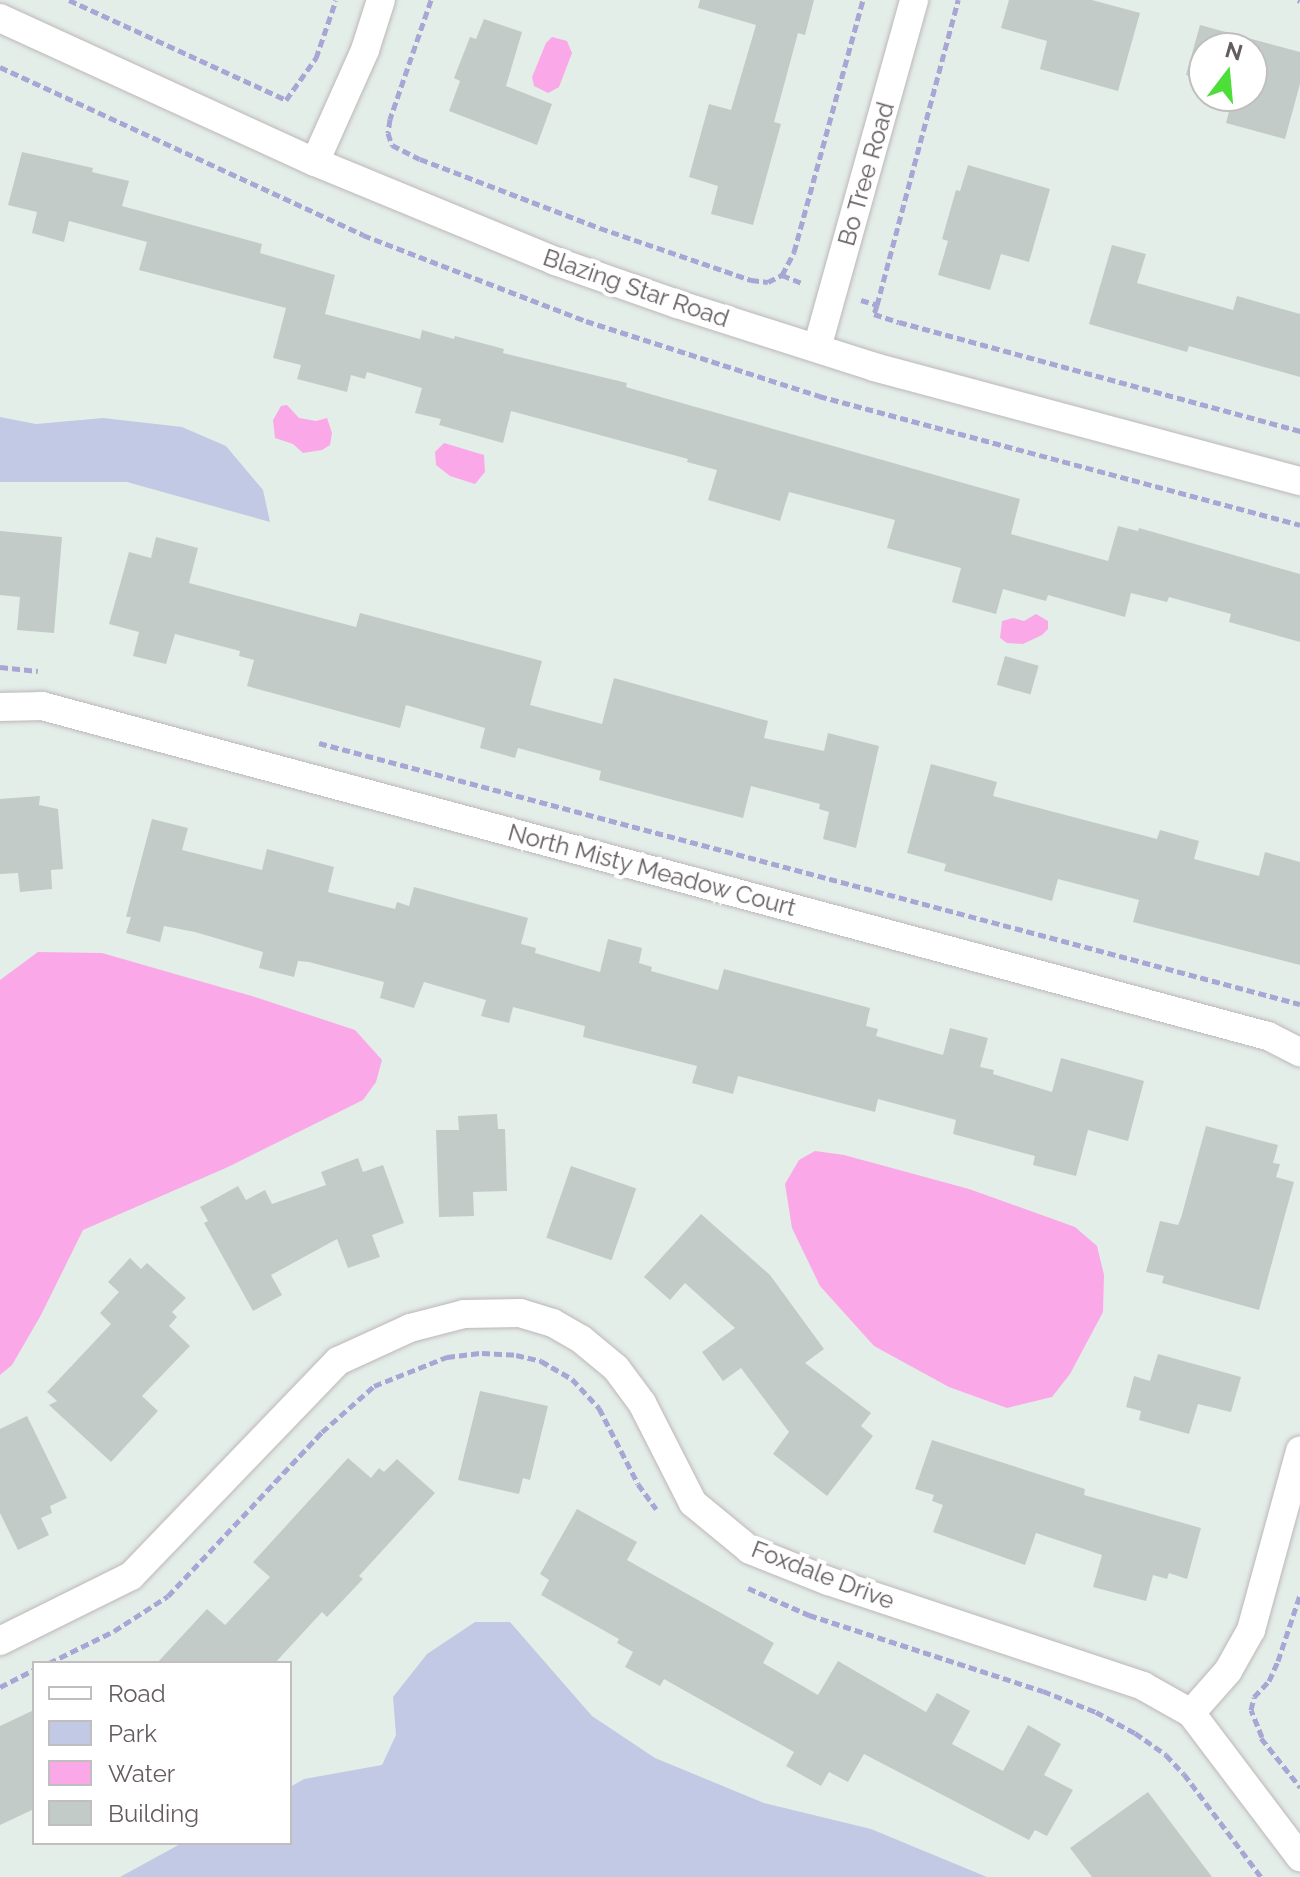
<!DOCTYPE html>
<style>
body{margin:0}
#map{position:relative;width:1300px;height:1877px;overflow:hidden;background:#e4eee9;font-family:Raleway,sans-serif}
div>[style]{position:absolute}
.green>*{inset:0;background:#c2c9e4}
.water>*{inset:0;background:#faa8e7}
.building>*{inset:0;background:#c2cbc7;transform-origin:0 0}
.path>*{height:5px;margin-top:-2.5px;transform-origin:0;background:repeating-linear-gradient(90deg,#a8a6d5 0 8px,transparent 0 12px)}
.roads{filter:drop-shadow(0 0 2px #bdb6bb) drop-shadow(0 0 2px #bdb6bb)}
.minor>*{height:28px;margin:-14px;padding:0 14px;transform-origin:14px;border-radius:14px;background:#fff}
span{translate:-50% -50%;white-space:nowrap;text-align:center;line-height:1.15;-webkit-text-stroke:8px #fff;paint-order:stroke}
.street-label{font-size:24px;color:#645c61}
.legend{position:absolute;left:32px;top:1661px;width:260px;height:184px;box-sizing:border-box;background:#fff;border:2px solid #c1bec0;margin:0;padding:10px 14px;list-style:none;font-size:24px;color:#645c61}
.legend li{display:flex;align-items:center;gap:16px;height:40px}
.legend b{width:40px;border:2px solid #c1bec0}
.north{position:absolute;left:1188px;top:32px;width:80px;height:80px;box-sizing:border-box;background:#fff;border:2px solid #c1bec0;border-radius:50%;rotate:16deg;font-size:22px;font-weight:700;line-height:32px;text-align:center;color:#645c61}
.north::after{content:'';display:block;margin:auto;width:28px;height:36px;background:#4ede39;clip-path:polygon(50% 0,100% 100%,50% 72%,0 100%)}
</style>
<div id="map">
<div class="green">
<div style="clip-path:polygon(0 417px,36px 424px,103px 418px,182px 427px,226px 446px,263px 490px,270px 522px,127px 482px,0 482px)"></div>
<div style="clip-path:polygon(475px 1622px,510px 1622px,592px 1716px,655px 1758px,764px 1803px,871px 1829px,987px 1877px,120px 1877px,182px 1843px,290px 1843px,290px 1787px,304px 1779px,382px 1765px,396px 1735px,393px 1697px,427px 1654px)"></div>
</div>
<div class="water">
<div style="clip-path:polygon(552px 37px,567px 41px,572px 53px,559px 87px,548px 93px,534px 86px,532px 77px,546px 43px)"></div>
<div style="clip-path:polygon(287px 405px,299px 418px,316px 421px,327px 418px,332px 433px,330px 445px,322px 450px,303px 453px,293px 444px,275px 438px,273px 420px,281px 406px)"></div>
<div style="clip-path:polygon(444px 443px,484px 455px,485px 472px,475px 484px,450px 476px,436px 465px,435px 452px)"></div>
<div style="clip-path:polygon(1036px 614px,1048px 621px,1048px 629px,1042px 635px,1023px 644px,1007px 643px,1000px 638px,1002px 621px,1013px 618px,1024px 621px)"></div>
<div style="clip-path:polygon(38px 952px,102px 953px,255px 997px,355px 1030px,382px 1060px,376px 1082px,363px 1100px,228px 1167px,83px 1230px,41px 1315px,12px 1365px,0 1375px,0 980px)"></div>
<div style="clip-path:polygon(815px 1151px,844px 1155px,969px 1189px,1075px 1227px,1097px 1246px,1104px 1275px,1103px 1312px,1070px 1374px,1052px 1397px,1007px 1408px,949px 1387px,874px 1346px,820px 1286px,792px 1228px,785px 1184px,799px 1160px)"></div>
</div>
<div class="building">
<div style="clip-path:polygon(700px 0,814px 0,805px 35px,798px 33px,774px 122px,781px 124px,753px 225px,711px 214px,718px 186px,689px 177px,709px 104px,731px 110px,756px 25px,698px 8px)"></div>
<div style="clip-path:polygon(1009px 0,1092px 0,1140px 13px,1118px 91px,1040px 69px,1047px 41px,1001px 28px)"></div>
<div style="clip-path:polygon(484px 19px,522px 32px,506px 86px,552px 104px,537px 145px,449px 111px,460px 81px,454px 78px,470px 37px,476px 39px)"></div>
<div style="clip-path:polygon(1200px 25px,1300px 52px,1300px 84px,1285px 139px,1226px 123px,1233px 96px,1252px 96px,1252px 48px,1204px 48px,1204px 80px,1186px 75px)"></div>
<div style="clip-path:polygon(22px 152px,93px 168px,92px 172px,129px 181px,122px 206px,262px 244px,260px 253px,335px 275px,325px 314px,420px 339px,422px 330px,454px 339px,455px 336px,504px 349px,503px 353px,627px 383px,626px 387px,664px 398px,1020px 499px,1011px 534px,1108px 561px,1118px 526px,1138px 531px,1139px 528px,1300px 574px,1300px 642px,1229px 622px,1231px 614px,1169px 597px,1167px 602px,1131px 593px,1125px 617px,1048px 595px,1046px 601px,1003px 589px,996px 614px,952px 602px,961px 568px,887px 548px,895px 520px,789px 492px,780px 521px,708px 500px,717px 470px,687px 462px,688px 459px,511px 411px,503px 443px,439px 425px,441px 419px,415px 413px,422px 388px,367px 372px,365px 379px,351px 375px,347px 392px,297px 379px,301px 365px,273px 358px,286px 308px,139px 270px,147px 242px,69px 221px,64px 242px,32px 233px,37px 212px,8px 205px)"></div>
<div style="clip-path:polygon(968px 165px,1050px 189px,1029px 262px,1001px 254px,990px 290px,938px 275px,948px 241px,942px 239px,956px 190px,960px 191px)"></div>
<div style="clip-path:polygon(1112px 245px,1146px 254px,1137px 283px,1233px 310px,1237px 296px,1300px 314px,1300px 377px,1189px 346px,1187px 352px,1089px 324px)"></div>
<div style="clip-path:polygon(0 531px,62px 537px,54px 633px,17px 630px,20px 597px,0 595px)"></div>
<div style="clip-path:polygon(156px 537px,198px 548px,189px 583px,356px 627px,360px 613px,542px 661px,530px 705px,602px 724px,614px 678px,768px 721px,764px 738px,824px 751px,828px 733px,879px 746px,856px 848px,823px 839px,829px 812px,819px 809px,820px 804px,751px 786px,743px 818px,677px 801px,599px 780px,601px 771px,518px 748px,515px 758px,480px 748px,485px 728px,406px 705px,400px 728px,247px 686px,254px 660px,239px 656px,240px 651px,175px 634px,166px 664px,133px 656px,139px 632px,109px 624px,129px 552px,151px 558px)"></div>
<div style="left:1005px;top:656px;width:35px;height:30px;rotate:16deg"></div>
<div style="clip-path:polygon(931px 764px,997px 782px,993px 796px,1157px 839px,1160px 830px,1199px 841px,1194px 859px,1259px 876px,1265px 852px,1300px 862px,1300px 965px,1133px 922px,1139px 900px,1058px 879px,1052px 901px,944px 871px,946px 864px,907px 853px)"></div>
<div style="clip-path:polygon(40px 796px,39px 805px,58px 809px,63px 869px,51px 870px,52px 889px,20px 892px,18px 873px,0 874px,0 799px)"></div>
<div style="clip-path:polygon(152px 819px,188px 828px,182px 850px,262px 870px,267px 849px,334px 867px,328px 892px,395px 909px,397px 902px,409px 906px,414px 887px,528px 918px,521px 944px,536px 948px,535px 953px,600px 972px,608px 939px,642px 948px,639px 963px,652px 967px,651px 971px,718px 990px,724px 969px,870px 1008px,866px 1026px,878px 1029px,876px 1036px,943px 1055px,950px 1028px,988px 1038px,980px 1067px,994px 1070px,993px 1074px,1052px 1092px,1061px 1058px,1144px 1081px,1128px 1141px,1088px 1130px,1076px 1176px,1033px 1165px,1035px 1156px,953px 1134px,956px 1120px,878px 1099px,875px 1112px,738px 1076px,733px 1094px,692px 1083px,697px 1066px,583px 1037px,585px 1026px,513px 1007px,509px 1023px,481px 1016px,486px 1000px,424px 982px,414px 1008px,380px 998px,384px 982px,309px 962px,298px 961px,294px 977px,259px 968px,263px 952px,195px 932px,164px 926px,160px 942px,126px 933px,131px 917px,126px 917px)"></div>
<div style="clip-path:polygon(497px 1114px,498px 1129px,505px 1129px,507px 1191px,473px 1192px,474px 1216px,439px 1217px,436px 1130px,459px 1130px,458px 1116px)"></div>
<div style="clip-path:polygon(1206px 1126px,1278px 1145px,1273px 1163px,1280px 1164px,1276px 1177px,1294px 1182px,1259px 1310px,1162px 1283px,1164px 1276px,1146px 1272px,1160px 1221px,1178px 1225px,1181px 1218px)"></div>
<div style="clip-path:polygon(358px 1158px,363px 1172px,383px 1165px,404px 1223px,372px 1235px,380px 1257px,348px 1268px,337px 1239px,271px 1275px,282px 1295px,253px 1311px,204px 1223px,208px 1221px,200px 1207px,238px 1186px,246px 1200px,265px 1190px,272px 1204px,326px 1185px,321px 1172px)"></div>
<div style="left:571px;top:1166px;width:69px;height:76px;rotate:19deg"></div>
<div style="clip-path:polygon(701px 1214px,770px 1275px,824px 1349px,805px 1363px,871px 1413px,861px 1426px,873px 1436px,827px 1496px,773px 1454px,789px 1432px,741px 1368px,723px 1381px,702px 1352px,735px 1328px,685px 1283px,670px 1300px,644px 1277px)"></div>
<div style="clip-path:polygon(130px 1258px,141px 1269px,147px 1263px,186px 1298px,172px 1312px,177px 1317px,169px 1326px,190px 1346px,142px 1396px,158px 1411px,111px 1462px,49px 1405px,57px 1401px,47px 1392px,111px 1324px,100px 1313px,119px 1292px,108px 1282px)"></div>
<div style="clip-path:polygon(1158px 1354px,1241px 1377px,1231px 1412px,1198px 1404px,1189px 1434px,1139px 1420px,1141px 1411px,1126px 1407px,1134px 1376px,1150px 1381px)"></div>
<div style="clip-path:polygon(480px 1391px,548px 1406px,530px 1480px,523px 1478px,519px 1494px,458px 1480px)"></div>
<div style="clip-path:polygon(27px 1416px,67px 1498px,50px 1506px,52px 1513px,41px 1518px,49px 1535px,18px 1550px,0 1513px,0 1429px)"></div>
<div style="clip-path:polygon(932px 1440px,1085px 1489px,1084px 1495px,1201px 1528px,1187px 1579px,1169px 1573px,1167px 1579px,1153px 1575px,1146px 1601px,1093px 1587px,1102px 1555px,1036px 1533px,1025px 1565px,933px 1532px,943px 1505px,932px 1501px,934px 1495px,915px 1489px)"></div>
<div style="clip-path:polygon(348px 1458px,371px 1478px,379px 1468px,384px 1472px,397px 1459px,435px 1493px,359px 1576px,363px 1579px,327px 1617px,322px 1612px,275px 1663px,157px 1663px,207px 1609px,225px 1625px,270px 1577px,253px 1562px)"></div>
<div style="clip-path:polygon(577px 1509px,637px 1542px,627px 1560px,774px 1643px,763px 1663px,818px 1695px,838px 1661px,926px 1712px,937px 1693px,970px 1711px,952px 1744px,1003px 1771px,1028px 1725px,1061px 1744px,1044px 1775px,1073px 1790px,1047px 1836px,1035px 1830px,1029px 1840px,864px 1754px,848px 1782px,829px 1772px,821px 1786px,786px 1766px,794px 1752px,664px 1679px,660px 1686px,625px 1667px,633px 1652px,617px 1643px,619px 1639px,541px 1595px,549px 1580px,540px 1574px)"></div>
<div style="clip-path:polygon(34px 1710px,34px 1809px,0 1825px,0 1726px)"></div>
<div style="clip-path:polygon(1148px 1792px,1166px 1816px,1212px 1877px,1092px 1877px,1070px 1848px)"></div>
</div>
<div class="path">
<div style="left:69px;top:0;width:239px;rotate:24.7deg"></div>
<div style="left:286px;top:100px;width:52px;rotate:-54.5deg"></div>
<div style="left:316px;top:58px;width:61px;rotate:-71deg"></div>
<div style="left:431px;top:0;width:126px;rotate:109deg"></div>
<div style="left:390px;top:119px;width:14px;rotate:98deg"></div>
<div style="left:388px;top:133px;width:13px;rotate:72deg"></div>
<div style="left:392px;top:145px;width:31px;rotate:27deg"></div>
<div style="left:420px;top:159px;width:193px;rotate:21deg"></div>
<div style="left:600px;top:228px;width:160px;rotate:19deg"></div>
<div style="left:751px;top:280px;width:17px;rotate:7deg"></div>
<div style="left:768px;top:282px;width:16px;rotate:-27deg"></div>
<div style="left:782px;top:275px;width:22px;rotate:22deg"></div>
<div style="left:1298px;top:0;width:2px;rotate:27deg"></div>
<div style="left:0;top:67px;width:400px;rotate:24.8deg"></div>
<div style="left:363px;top:235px;width:239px;rotate:21.1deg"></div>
<div style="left:586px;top:321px;width:245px;rotate:17.8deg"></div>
<div style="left:819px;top:396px;width:498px;rotate:15deg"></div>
<div style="left:782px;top:275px;width:26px;rotate:-62deg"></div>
<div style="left:794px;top:252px;width:261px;rotate:-74.7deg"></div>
<div style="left:861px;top:300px;width:17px;rotate:17deg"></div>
<div style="left:877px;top:305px;width:9px;rotate:108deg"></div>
<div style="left:874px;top:314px;width:26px;rotate:18deg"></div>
<div style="left:899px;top:322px;width:416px;rotate:15.2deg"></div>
<div style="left:877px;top:305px;width:316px;rotate:-75.1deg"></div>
<div style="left:0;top:667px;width:38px;rotate:6deg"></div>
<div style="left:319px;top:743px;width:1015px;rotate:14.9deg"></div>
<div style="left:748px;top:1588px;width:67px;rotate:23.9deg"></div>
<div style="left:809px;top:1615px;width:246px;rotate:18deg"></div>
<div style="left:1043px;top:1691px;width:57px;rotate:21.6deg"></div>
<div style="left:1096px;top:1712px;width:44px;rotate:28.3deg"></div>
<div style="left:1135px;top:1733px;width:38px;rotate:35deg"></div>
<div style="left:1166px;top:1755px;width:26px;rotate:47deg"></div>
<div style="left:1184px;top:1774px;width:129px;rotate:53.2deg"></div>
<div style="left:49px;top:1663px;width:72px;rotate:-26.2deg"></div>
<div style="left:114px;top:1631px;width:64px;rotate:-32.9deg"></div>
<div style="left:168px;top:1596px;width:225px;rotate:-46.8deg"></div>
<div style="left:322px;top:1432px;width:69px;rotate:-41.5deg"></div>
<div style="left:374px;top:1386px;width:79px;rotate:-21.7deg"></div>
<div style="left:447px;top:1357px;width:35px;rotate:-7deg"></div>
<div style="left:482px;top:1353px;width:34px;rotate:3deg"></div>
<div style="left:516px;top:1355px;width:26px;rotate:13deg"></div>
<div style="left:541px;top:1361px;width:36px;rotate:30deg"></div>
<div style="left:572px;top:1379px;width:40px;rotate:47deg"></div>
<div style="left:599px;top:1408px;width:85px;rotate:62.8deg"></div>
<div style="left:638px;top:1484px;width:31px;rotate:54deg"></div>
<div style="left:0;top:1687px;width:38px;rotate:-27deg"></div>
<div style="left:1262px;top:1737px;width:29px;rotate:-112deg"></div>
<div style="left:1251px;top:1710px;width:13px;rotate:-77deg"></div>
<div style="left:1254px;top:1697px;width:22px;rotate:-47deg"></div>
<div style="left:1269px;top:1681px;width:22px;rotate:-66deg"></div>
<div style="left:1278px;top:1661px;width:70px;rotate:-71.6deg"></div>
<div style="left:1261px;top:1738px;width:63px;rotate:51.5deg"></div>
</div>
<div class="roads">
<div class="minor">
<div style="left:0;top:18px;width:346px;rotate:24.6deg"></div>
<div style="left:315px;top:162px;width:260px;rotate:22.4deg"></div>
<div style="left:555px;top:261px;width:129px;rotate:19.4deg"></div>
<div style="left:677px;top:304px;width:207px;rotate:17.7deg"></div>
<div style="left:874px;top:367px;width:441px;rotate:15deg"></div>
<div style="left:315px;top:162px;width:123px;rotate:-65.9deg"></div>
<div style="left:365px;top:50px;width:52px;rotate:-72.3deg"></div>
<div style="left:817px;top:348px;width:361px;rotate:-74.4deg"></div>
<div style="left:0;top:707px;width:42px;rotate:-1.4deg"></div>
<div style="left:42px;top:706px;width:1270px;rotate:15.07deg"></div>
<div style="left:1268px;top:1036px;width:36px;rotate:27deg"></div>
<div style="left:0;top:1641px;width:146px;rotate:-26.4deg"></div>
<div style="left:131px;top:1576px;width:298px;rotate:-46.1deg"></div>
<div style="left:338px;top:1361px;width:79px;rotate:-24.6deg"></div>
<div style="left:410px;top:1328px;width:56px;rotate:-14.5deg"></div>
<div style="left:464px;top:1314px;width:56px;rotate:-1deg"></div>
<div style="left:520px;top:1313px;width:34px;rotate:17deg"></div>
<div style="left:553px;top:1323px;width:32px;rotate:30deg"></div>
<div style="left:581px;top:1339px;width:45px;rotate:39.6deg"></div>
<div style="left:616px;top:1368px;width:44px;rotate:53.4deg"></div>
<div style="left:642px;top:1403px;width:112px;rotate:63deg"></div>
<div style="left:693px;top:1503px;width:74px;rotate:39.5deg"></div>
<div style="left:750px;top:1550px;width:84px;rotate:21.7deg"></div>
<div style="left:828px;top:1581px;width:332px;rotate:18.4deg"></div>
<div style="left:1143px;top:1686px;width:55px;rotate:29.4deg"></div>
<div style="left:1191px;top:1713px;width:181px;rotate:52.9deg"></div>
<div style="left:1191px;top:1713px;width:56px;rotate:-48.6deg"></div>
<div style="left:1228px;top:1671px;width:47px;rotate:-60.7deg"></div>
<div style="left:1251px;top:1630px;width:186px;rotate:-74.7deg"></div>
</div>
</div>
<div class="street-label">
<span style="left:866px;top:174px;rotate:-74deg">Bo Tree Road</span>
<span style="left:636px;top:288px;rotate:19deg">Blazing Star Road</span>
<span style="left:652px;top:870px;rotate:15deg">North Misty Meadow Court</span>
<span style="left:823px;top:1575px;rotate:21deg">Foxdale Drive</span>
</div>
<ul class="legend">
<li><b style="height:10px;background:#fff"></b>Road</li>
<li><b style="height:22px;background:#c2c9e4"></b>Park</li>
<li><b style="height:22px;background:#faa8e7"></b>Water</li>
<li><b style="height:22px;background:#c2cbc7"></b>Building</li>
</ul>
<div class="north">N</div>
</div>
